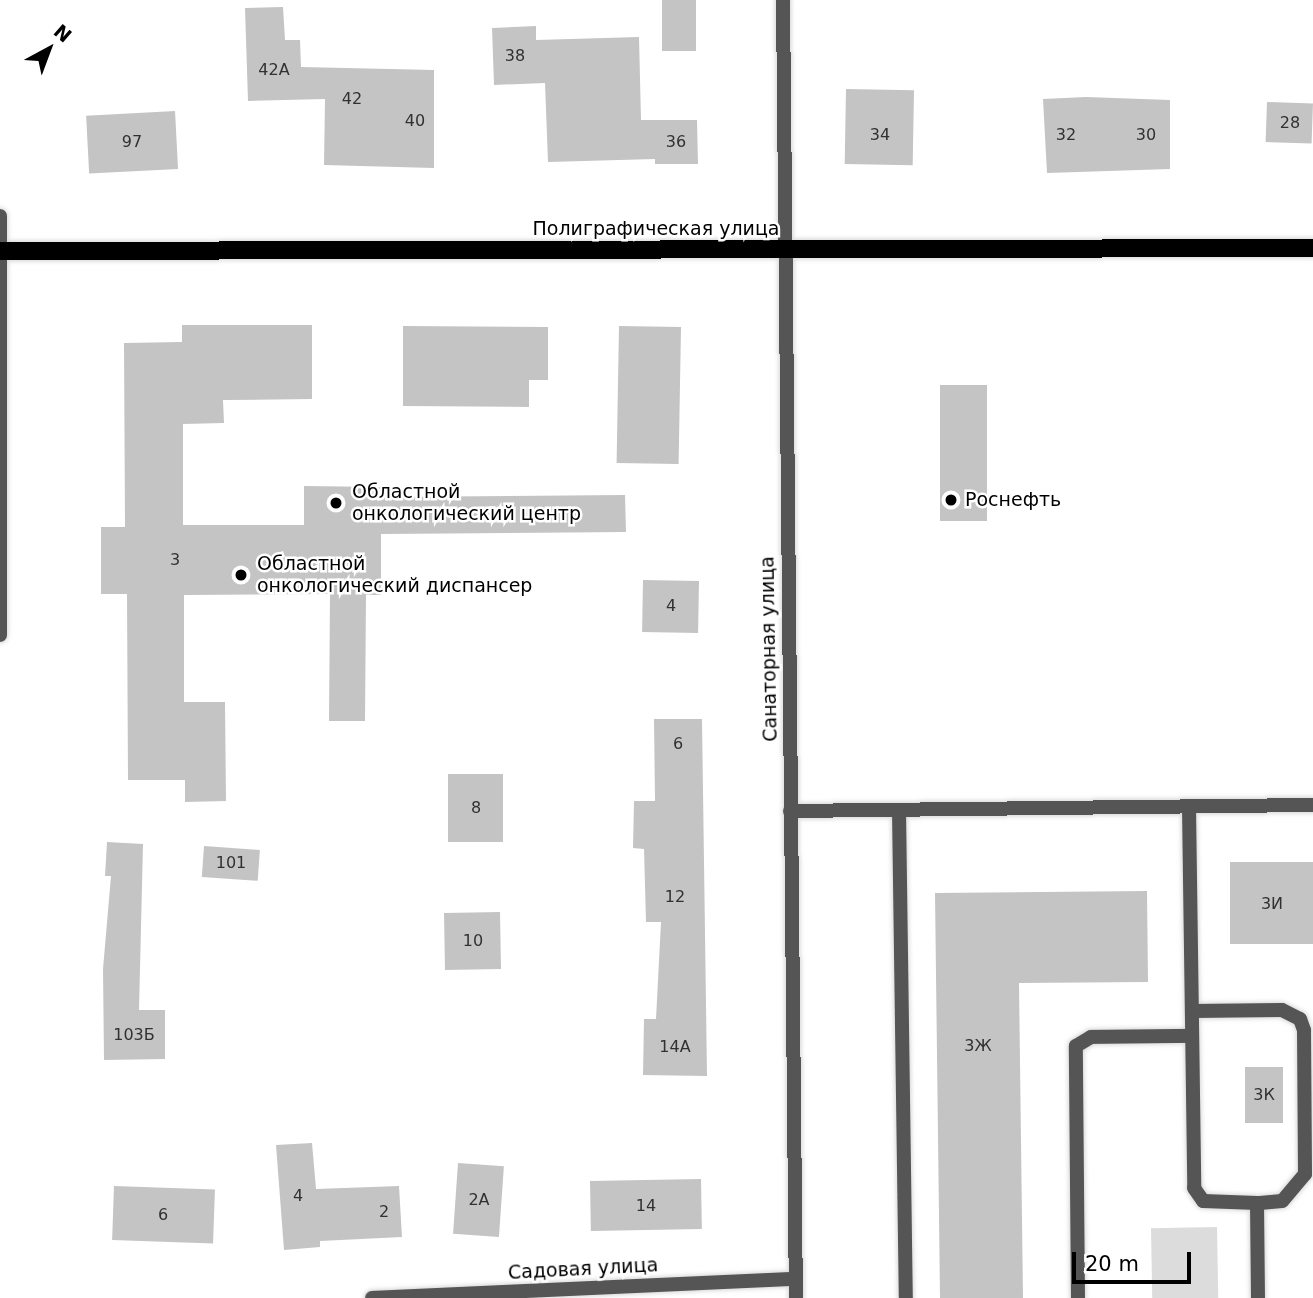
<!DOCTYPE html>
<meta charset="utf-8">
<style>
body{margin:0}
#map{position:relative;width:1313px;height:1298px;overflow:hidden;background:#fff;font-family:"DejaVu Sans",sans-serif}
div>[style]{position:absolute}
.green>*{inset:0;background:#dcdcdc;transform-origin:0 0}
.building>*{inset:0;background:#c4c4c4;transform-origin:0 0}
.roads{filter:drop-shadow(0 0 2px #dbdbdb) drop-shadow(0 0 2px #dbdbdb)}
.service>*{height:14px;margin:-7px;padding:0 7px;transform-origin:7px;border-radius:7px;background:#555}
.minor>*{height:14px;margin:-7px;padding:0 7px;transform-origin:7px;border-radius:7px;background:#555}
.primary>*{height:18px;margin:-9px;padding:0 9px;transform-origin:9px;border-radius:9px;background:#000}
.dots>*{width:19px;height:19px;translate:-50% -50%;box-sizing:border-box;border:4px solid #fff;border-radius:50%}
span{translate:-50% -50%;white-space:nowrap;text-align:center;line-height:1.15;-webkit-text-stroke:5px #fff;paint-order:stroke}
.number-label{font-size:16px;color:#313131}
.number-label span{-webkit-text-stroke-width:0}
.street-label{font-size:19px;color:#000}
.poi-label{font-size:19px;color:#000}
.left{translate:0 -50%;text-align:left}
.north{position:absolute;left:14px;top:14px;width:70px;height:70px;-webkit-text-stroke:5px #fff;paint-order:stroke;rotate:41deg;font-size:19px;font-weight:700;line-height:28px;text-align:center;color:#000}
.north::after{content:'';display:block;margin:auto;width:24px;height:32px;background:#000;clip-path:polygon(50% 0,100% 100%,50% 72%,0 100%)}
.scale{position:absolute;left:1072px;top:1252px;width:119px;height:32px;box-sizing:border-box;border:4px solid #000;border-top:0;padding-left:9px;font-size:21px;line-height:24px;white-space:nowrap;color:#000;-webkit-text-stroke:5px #fff;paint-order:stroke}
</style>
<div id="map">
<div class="green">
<div style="left:1217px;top:1227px;width:71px;height:66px;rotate:89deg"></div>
</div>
<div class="building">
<div style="left:662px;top:0;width:34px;height:51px"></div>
<div style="clip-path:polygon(283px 7px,285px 40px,300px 40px,301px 67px,434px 70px,434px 168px,324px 165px,325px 99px,248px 101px,245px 8px)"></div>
<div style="clip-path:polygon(536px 26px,536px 40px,639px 37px,641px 120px,697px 120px,698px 164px,655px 164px,655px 159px,548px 162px,545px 83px,494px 85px,492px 28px)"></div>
<div style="left:846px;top:89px;width:68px;height:75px;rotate:1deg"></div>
<div style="clip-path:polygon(1086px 97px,1170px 100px,1170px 169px,1047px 173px,1043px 99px)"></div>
<div style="left:1267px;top:102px;width:46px;height:40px;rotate:2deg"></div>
<div style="left:175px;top:111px;width:58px;height:89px;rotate:87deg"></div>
<div style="clip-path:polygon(182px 325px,312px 325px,312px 399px,223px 400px,224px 423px,183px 424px,183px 525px,304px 525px,304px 486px,381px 487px,381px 497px,625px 495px,626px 532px,381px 534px,381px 595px,366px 595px,365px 721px,329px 721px,330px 594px,184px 595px,184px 702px,225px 702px,226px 801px,185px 802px,185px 780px,128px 780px,127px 594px,101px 594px,101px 527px,125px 527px,124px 343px,182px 342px)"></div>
<div style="clip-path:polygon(403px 326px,548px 327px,548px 380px,529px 380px,529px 407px,403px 406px)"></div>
<div style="left:619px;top:326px;width:62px;height:137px;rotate:1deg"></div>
<div style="left:940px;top:385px;width:47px;height:136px"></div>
<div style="left:643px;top:580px;width:56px;height:52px;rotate:1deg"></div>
<div style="clip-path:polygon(654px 719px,702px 719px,707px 1076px,643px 1075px,644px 1019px,656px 1019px,661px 922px,646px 922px,644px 849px,633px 848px,634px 801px,655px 801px)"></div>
<div style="left:448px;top:774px;width:55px;height:68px"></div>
<div style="clip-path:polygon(107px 842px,143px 844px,139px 1010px,165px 1010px,165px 1059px,104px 1060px,103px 969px,111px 876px,105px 876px)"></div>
<div style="left:204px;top:846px;width:56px;height:31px;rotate:4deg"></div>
<div style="left:1313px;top:862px;width:82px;height:83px;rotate:90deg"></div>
<div style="clip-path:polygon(1147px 891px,1148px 982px,1019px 983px,1023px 1298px,940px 1298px,935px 893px)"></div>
<div style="left:500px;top:912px;width:57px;height:56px;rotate:89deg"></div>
<div style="left:1245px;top:1067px;width:38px;height:56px"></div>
<div style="clip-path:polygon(312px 1143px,316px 1189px,399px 1186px,402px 1237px,320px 1241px,320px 1247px,284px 1250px,276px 1145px)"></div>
<div style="left:458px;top:1163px;width:46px;height:71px;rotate:4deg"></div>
<div style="left:701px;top:1179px;width:50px;height:111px;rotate:89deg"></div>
<div style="left:114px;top:1186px;width:101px;height:54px;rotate:2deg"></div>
</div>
<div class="roads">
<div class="service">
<div style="left:1189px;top:807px;width:381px;rotate:89.2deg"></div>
<div style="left:1194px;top:1188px;width:16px;rotate:55deg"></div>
<div style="left:1203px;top:1201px;width:54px;rotate:2.1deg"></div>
<div style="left:1257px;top:1203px;width:95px;rotate:89.4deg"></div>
<div style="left:899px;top:810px;width:488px;rotate:89.2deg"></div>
<div style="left:790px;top:811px;width:523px;rotate:-0.66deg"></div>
<div style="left:1192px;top:1011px;width:90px;rotate:-0.6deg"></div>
<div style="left:1282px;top:1010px;width:20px;rotate:27deg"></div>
<div style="left:1300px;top:1019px;width:12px;rotate:70deg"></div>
<div style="left:1304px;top:1030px;width:144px;rotate:89.6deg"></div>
<div style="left:1305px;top:1174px;width:35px;rotate:130deg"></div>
<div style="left:1282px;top:1201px;width:25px;rotate:175deg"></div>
<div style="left:1078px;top:1298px;width:252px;rotate:-90.5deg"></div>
<div style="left:1076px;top:1046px;width:17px;rotate:-31deg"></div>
<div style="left:1091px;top:1037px;width:101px;rotate:-0.6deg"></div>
</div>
<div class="minor">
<div style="left:783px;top:0;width:1298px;rotate:89.43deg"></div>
<div style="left:0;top:216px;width:419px;rotate:90deg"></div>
<div style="left:372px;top:1298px;width:423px;rotate:-2.6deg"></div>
</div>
<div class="primary">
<div style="left:0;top:251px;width:1313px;rotate:-0.13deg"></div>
</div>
</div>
<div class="dots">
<div style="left:951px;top:500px;background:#000"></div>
<div style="left:336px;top:503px;background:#000"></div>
<div style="left:241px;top:575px;background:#000"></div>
</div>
<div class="number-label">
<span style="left:515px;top:56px">38</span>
<span style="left:274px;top:70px">42А</span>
<span style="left:352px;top:99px">42</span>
<span style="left:415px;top:121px">40</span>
<span style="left:1290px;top:123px">28</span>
<span style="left:880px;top:135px">34</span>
<span style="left:1066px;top:135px">32</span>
<span style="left:1146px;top:135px">30</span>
<span style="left:132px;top:142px">97</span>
<span style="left:676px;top:142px">36</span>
<span style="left:175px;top:560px">3</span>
<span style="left:671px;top:606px">4</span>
<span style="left:678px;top:744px">6</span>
<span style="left:476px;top:808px">8</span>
<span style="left:231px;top:863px">101</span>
<span style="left:675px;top:897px">12</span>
<span style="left:1272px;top:904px">3И</span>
<span style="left:473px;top:941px">10</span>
<span style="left:134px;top:1035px">103Б</span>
<span style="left:978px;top:1046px">3Ж</span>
<span style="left:675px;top:1047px">14А</span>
<span style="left:1264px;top:1095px">3К</span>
<span style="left:298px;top:1196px">4</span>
<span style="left:479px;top:1200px">2А</span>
<span style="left:646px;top:1206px">14</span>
<span style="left:384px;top:1212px">2</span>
<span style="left:163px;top:1215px">6</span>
</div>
<div class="street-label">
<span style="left:656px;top:229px">Полиграфическая улица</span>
<span style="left:769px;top:649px;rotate:-91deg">Санаторная улица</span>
<span style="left:583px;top:1269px;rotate:-3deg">Садовая улица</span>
</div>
<div class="poi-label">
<span class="left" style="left:352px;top:503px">Областной<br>онкологический центр</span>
<span class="left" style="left:965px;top:500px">Роснефть</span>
<span class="left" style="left:257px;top:575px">Областной<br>онкологический диспансер</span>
</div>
<div class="north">N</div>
<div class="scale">20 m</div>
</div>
